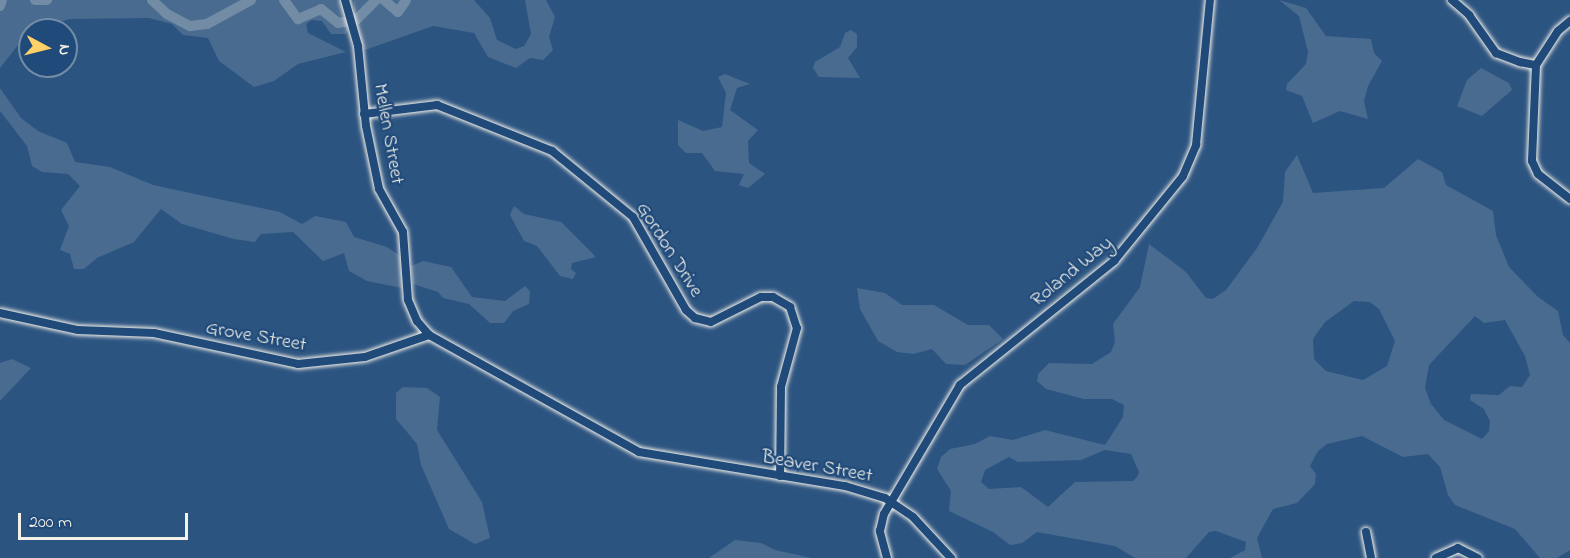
<!DOCTYPE html>
<style>
body{margin:0}
#map{position:relative;width:1570px;height:558px;overflow:hidden;background:#2c5481;font-family:"Indie Flower",sans-serif}
div>[style]{position:absolute}
.green>*{inset:0;background:#496b90}
.river>*{height:10px;margin:-5px;padding:0 5px;transform-origin:5px;border-radius:5px;background:#738ca6}
.roads{filter:drop-shadow(0 0 2px #f4f1e8) drop-shadow(0 0 2px #f4f1e8)}
.minor>*{height:8px;margin:-4px;padding:0 4px;transform-origin:4px;border-radius:4px;background:#1f4a7a}
span{translate:-50% -50%;white-space:nowrap;text-align:center;line-height:1.15;-webkit-text-stroke:4.5px #1f4a7a;paint-order:stroke}
.street-label{font-size:20px;color:#f4f1e8}
.north{position:absolute;left:18px;top:18px;width:60px;height:60px;box-sizing:border-box;background:#1f4a7a;border:2px solid #748da6;border-radius:50%;rotate:97deg;font-size:16px;font-weight:700;line-height:24px;text-align:center;color:#f4f1e8}
.north::after{content:'';display:block;margin:auto;width:21px;height:27px;background:#ffd166;clip-path:polygon(50% 0,100% 100%,50% 72%,0 100%)}
.scale{position:absolute;left:18px;top:513px;width:170px;height:27px;box-sizing:border-box;border:3px solid #f4f1e8;border-top:0;padding-left:8px;font-size:18px;line-height:21px;white-space:nowrap;color:#f4f1e8;-webkit-text-stroke:4px #1f4a7a;paint-order:stroke}
</style>
<div id="map">
<div class="green">
<div style="clip-path:polygon(0 0,342px 0,350px 27px,346px 34px,331px 34px,322px 21px,312px 20px,306px 24px,308px 33px,346px 52px,298px 64px,274px 81px,254px 87px,219px 61px,208px 38px,183px 35px,172px 24px,149px 18px,70px 19px,30px 30px,0 68px)"></div>
<div style="clip-path:polygon(354px 0,474px 0,490px 18px,497px 40px,516px 49px,524px 46px,531px 34px,525px 0,546px 0,555px 17px,549px 37px,553px 50px,543px 60px,530px 58px,516px 68px,488px 57px,474px 33px,433px 26px,365px 50px,354px 26px)"></div>
<div style="clip-path:polygon(1279px 0,1306px 8px,1326px 36px,1371px 39px,1374px 53px,1382px 61px,1368px 86px,1364px 101px,1368px 119px,1340px 111px,1313px 123px,1302px 96px,1286px 90px,1287px 84px,1306px 64px,1308px 52px,1299px 16px)"></div>
<div style="clip-path:polygon(851px 30px,857px 34px,857px 47px,848px 58px,860px 78px,819px 77px,813px 68px,815px 62px,840px 47px,845px 33px)"></div>
<div style="clip-path:polygon(1481px 68px,1509px 83px,1512px 90px,1482px 116px,1457px 106px,1467px 80px)"></div>
<div style="clip-path:polygon(725px 74px,750px 84px,737px 88px,730px 110px,758px 130px,748px 141px,749px 163px,765px 174px,748px 188px,739px 185px,744px 174px,715px 171px,702px 153px,686px 153px,678px 145px,678px 120px,703px 131px,722px 127px,726px 93px,718px 77px)"></div>
<div style="clip-path:polygon(0 88px,21px 118px,38px 131px,67px 143px,75px 162px,110px 167px,153px 185px,280px 212px,302px 224px,315px 216px,346px 222px,354px 237px,387px 247px,402px 257px,402px 288px,367px 281px,349px 271px,344px 253px,323px 261px,293px 232px,261px 234px,255px 242px,234px 239px,182px 224px,161px 209px,134px 242px,97px 258px,84px 269px,74px 269px,70px 254px,60px 250px,69px 226px,61px 210px,80px 186px,68px 174px,42px 172px,32px 166px,27px 146px,0 111px)"></div>
<div style="clip-path:polygon(evenodd,1297px 155px,1313px 193px,1384px 188px,1418px 159px,1442px 172px,1446px 185px,1493px 211px,1496px 235px,1509px 267px,1538px 297px,1558px 311px,1563px 335px,1570px 343px,1570px 550px,1557px 558px,1540px 558px,1515px 529px,1455px 505px,1448px 495px,1440px 467px,1428px 454px,1403px 457px,1362px 436px,1327px 444px,1318px 451px,1310px 466px,1316px 474px,1315px 484px,1297px 503px,1273px 509px,1257px 538px,1262px 558px,1230px 558px,1245px 550px,1246px 542px,1216px 531px,1209px 532px,1186px 558px,1135px 558px,1115px 546px,1037px 532px,1022px 543px,1010px 545px,993px 532px,949px 511px,951px 491px,937px 469px,941px 457px,950px 449px,975px 444px,990px 436px,1013px 440px,1045px 430px,1105px 445px,1123px 417px,1124px 405px,1112px 399px,1084px 399px,1046px 389px,1037px 381px,1038px 374px,1049px 363px,1092px 364px,1111px 352px,1115px 342px,1113px 324px,1140px 287px,1149px 244px,1186px 272px,1206px 298px,1213px 299px,1226px 290px,1257px 248px,1283px 202px,1285px 172px,1297px 155px,1354px 301px,1370px 302px,1379px 309px,1395px 341px,1387px 366px,1363px 380px,1326px 371px,1314px 359px,1313px 339px,1325px 322px,1354px 301px,1297px 155px,1475px 316px,1484px 323px,1505px 320px,1525px 356px,1530px 375px,1522px 387px,1510px 386px,1499px 395px,1471px 394px,1470px 400px,1484px 409px,1490px 421px,1489px 431px,1482px 439px,1444px 420px,1431px 404px,1425px 388px,1429px 365px,1475px 316px,1297px 155px,1105px 450px,1131px 454px,1139px 472px,1137px 477px,1133px 481px,1075px 482px,1048px 507px,1021px 487px,989px 489px,981px 482px,985px 470px,1009px 457px,1018px 462px,1081px 460px,1105px 450px)"></div>
<div style="clip-path:polygon(514px 206px,524px 214px,561px 222px,596px 257px,572px 263px,571px 269px,576px 273px,573px 279px,560px 276px,537px 246px,524px 241px,518px 230px,510px 215px)"></div>
<div style="clip-path:polygon(423px 261px,451px 267px,472px 297px,505px 301px,525px 286px,530px 291px,529px 304px,513px 311px,504px 323px,490px 323px,469px 304px,443px 298px,438px 292px,413px 284px,411px 266px)"></div>
<div style="clip-path:polygon(857px 288px,885px 293px,902px 305px,934px 305px,968px 325px,989px 325px,1003px 339px,965px 365px,946px 364px,932px 349px,913px 354px,897px 352px,878px 341px,860px 309px)"></div>
<div style="clip-path:polygon(12px 359px,31px 368px,0 401px,0 363px)"></div>
<div style="clip-path:polygon(403px 387px,427px 388px,440px 397px,437px 430px,482px 502px,490px 538px,475px 544px,449px 529px,421px 465px,417px 444px,396px 419px,396px 393px)"></div>
<div style="clip-path:polygon(735px 540px,761px 543px,775px 550px,812px 558px,709px 558px)"></div>
</div>
<div class="river">
<div style="left:35px;top:0;width:12px"></div>
<div style="left:152px;top:0;width:21px;rotate:43deg"></div>
<div style="left:167px;top:14px;width:26px;rotate:28deg"></div>
<div style="left:190px;top:26px;width:17px;rotate:-7deg"></div>
<div style="left:207px;top:24px;width:50px;rotate:-28.6deg"></div>
<div style="left:284px;top:0;width:24px;rotate:54deg"></div>
<div style="left:298px;top:19px;width:25px;rotate:-23deg"></div>
<div style="left:321px;top:9px;width:22px;rotate:39deg"></div>
<div style="left:338px;top:23px;width:18px;rotate:-9deg"></div>
<div style="left:356px;top:20px;width:28px;rotate:-45deg"></div>
<div style="left:384px;top:0;width:18px;rotate:41deg"></div>
<div style="left:398px;top:12px;width:14px;rotate:-56deg"></div>
<div style="left:0;top:6px;width:6px;rotate:-72deg"></div>
</div>
<div class="roads">
<div class="minor">
<div style="left:345px;top:0;width:48px;rotate:74.2deg"></div>
<div style="left:358px;top:46px;width:80px;rotate:84.3deg"></div>
<div style="left:366px;top:126px;width:64px;rotate:78.3deg"></div>
<div style="left:379px;top:189px;width:49px;rotate:60.8deg"></div>
<div style="left:403px;top:232px;width:68px;rotate:85.8deg"></div>
<div style="left:408px;top:300px;width:23px;rotate:67deg"></div>
<div style="left:417px;top:321px;width:18px;rotate:49deg"></div>
<div style="left:1452px;top:0;width:23px;rotate:41deg"></div>
<div style="left:1469px;top:15px;width:47px;rotate:54.6deg"></div>
<div style="left:1496px;top:53px;width:26px;rotate:21deg"></div>
<div style="left:1520px;top:62px;width:16px;rotate:11deg"></div>
<div style="left:1536px;top:65px;width:40px;rotate:-57.1deg"></div>
<div style="left:1558px;top:31px;width:16px;rotate:-40deg"></div>
<div style="left:1536px;top:65px;width:96px;rotate:92.4deg"></div>
<div style="left:1532px;top:161px;width:14px;rotate:65deg"></div>
<div style="left:1538px;top:174px;width:41px;rotate:38deg"></div>
<div style="left:364px;top:114px;width:74px;rotate:-7deg"></div>
<div style="left:437px;top:105px;width:124px;rotate:21.8deg"></div>
<div style="left:552px;top:151px;width:104px;rotate:39.2deg"></div>
<div style="left:633px;top:217px;width:107px;rotate:60.3deg"></div>
<div style="left:686px;top:310px;width:12px;rotate:42deg"></div>
<div style="left:695px;top:318px;width:16px;rotate:14deg"></div>
<div style="left:711px;top:322px;width:56px;rotate:-26.6deg"></div>
<div style="left:761px;top:297px;width:12px"></div>
<div style="left:773px;top:297px;width:20px;rotate:30deg"></div>
<div style="left:790px;top:307px;width:22px;rotate:72deg"></div>
<div style="left:797px;top:328px;width:61px;rotate:105.2deg"></div>
<div style="left:781px;top:387px;width:89px;rotate:90.6deg"></div>
<div style="left:0;top:313px;width:80px;rotate:12.3deg"></div>
<div style="left:78px;top:330px;width:76px;rotate:2.3deg"></div>
<div style="left:154px;top:333px;width:147px;rotate:12.1deg"></div>
<div style="left:298px;top:364px;width:67px;rotate:-6deg"></div>
<div style="left:365px;top:357px;width:68px;rotate:-19deg"></div>
<div style="left:429px;top:335px;width:240px;rotate:29.1deg"></div>
<div style="left:639px;top:452px;width:209px;rotate:9.4deg"></div>
<div style="left:845px;top:486px;width:42px;rotate:16.7deg"></div>
<div style="left:885px;top:498px;width:34px;rotate:34deg"></div>
<div style="left:913px;top:517px;width:56px;rotate:47.2deg"></div>
<div style="left:1366px;top:532px;width:26px;rotate:79deg"></div>
<div style="left:887px;top:558px;width:28px;rotate:-105deg"></div>
<div style="left:880px;top:531px;width:17px;rotate:-77deg"></div>
<div style="left:884px;top:514px;width:150px;rotate:-59.5deg"></div>
<div style="left:960px;top:385px;width:198px;rotate:-38.8deg"></div>
<div style="left:1114px;top:261px;width:109px;rotate:-50.9deg"></div>
<div style="left:1183px;top:176px;width:34px;rotate:-67deg"></div>
<div style="left:1196px;top:145px;width:146px;rotate:-84.5deg"></div>
<div style="left:1436px;top:558px;width:24px;rotate:-24deg"></div>
<div style="left:1458px;top:548px;width:22px;rotate:27deg"></div>
</div>
</div>
<div class="street-label">
<span style="left:388px;top:134px;rotate:80deg">Mellen Street</span>
<span style="left:669px;top:250px;rotate:58deg">Gordon Drive</span>
<span style="left:1072px;top:272px;rotate:-39deg">Roland Way</span>
<span style="left:256px;top:337px;rotate:10deg">Grove Street</span>
<span style="left:817px;top:467px;rotate:10deg">Beaver Street</span>
</div>
<div class="north">N</div>
<div class="scale">200 m</div>
</div>
